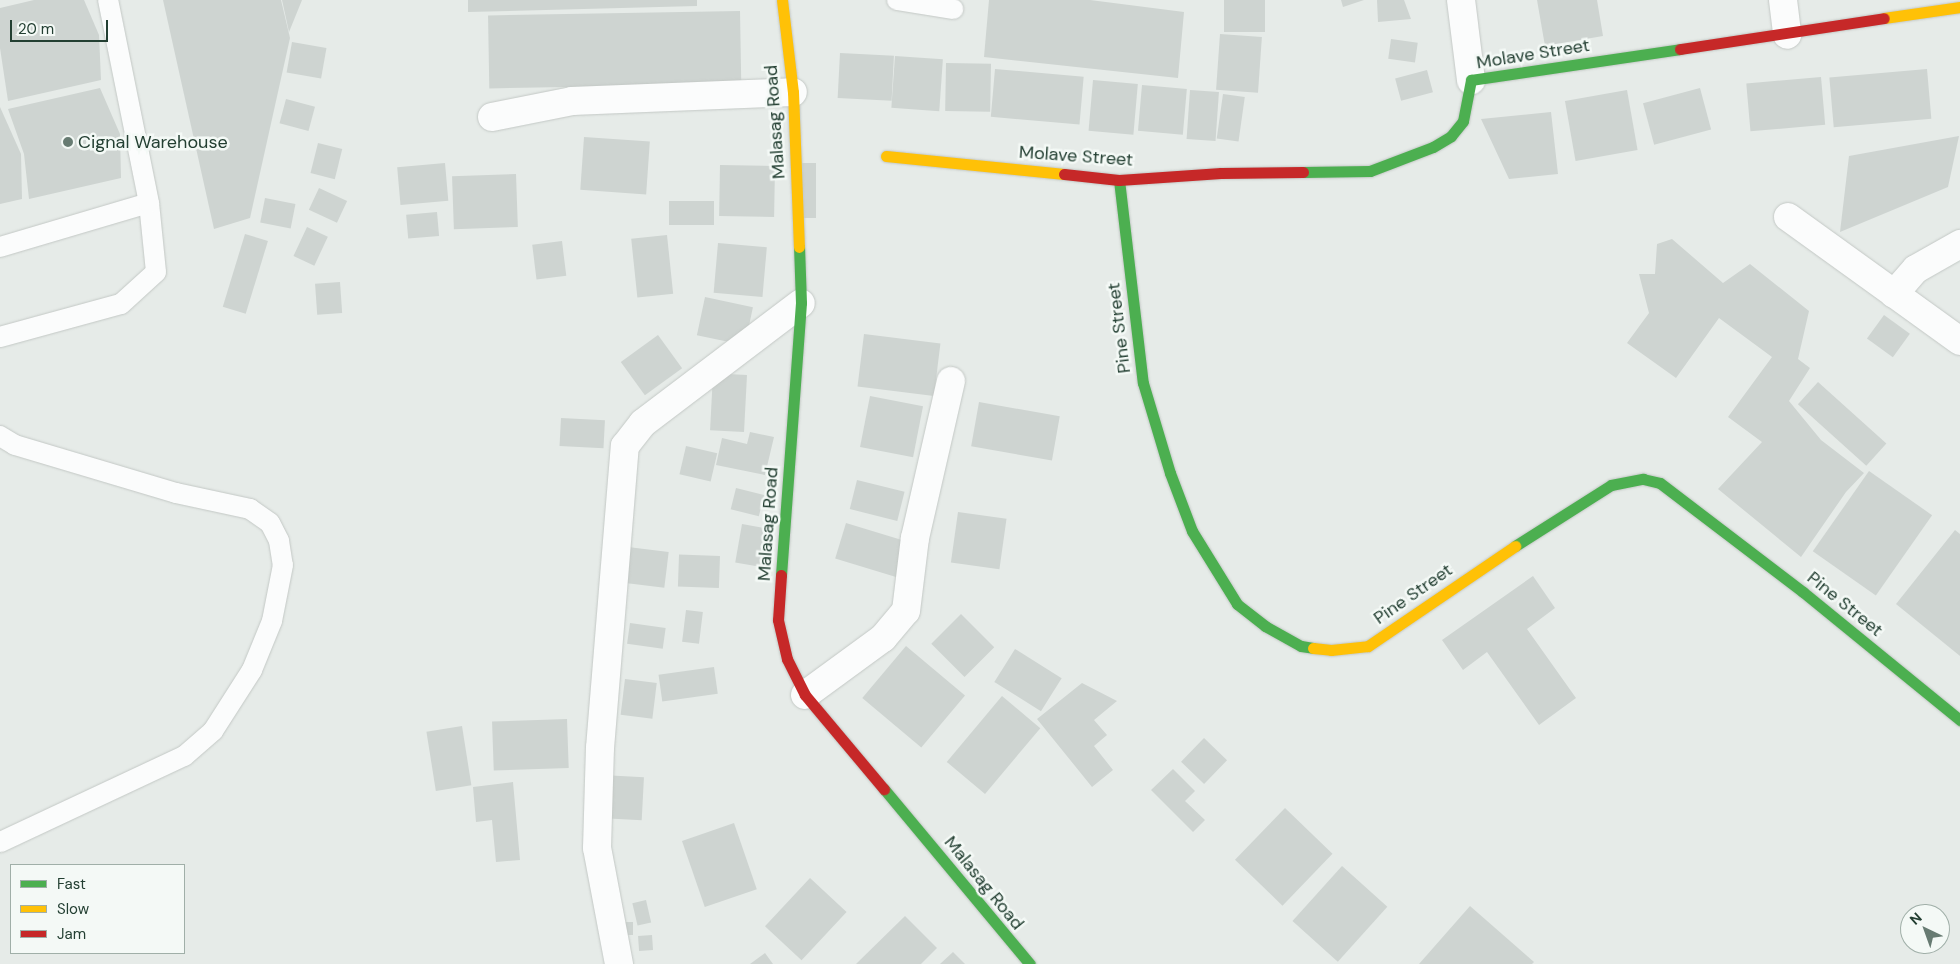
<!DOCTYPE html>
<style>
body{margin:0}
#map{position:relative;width:1960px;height:964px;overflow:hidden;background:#e6ebe8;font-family:"DM Sans",sans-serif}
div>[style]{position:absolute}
.building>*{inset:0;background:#ced4d1;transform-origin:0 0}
.roads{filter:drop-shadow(0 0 1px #c3c8c5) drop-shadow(0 0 1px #c3c8c5)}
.lane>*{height:20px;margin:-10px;padding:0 10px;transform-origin:10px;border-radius:10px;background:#fbfcfc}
.street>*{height:28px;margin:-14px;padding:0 14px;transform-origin:14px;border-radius:14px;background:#fbfcfc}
.fast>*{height:11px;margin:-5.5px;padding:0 5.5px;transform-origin:5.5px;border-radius:5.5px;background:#4caf50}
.slow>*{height:11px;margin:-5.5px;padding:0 5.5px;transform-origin:5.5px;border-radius:5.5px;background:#ffc107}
.jam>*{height:11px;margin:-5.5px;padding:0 5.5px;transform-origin:5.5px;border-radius:5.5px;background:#c62828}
.dots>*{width:14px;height:14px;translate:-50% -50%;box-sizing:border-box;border:2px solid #f4f9f6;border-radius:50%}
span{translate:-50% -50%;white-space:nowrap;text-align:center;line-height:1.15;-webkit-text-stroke:5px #f4f9f6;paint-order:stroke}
.street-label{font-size:18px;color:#233f32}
.poi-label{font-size:18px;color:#233f32}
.left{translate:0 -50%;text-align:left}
.legend{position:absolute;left:10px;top:864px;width:175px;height:90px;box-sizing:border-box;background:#f4f9f6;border:1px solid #a0afa8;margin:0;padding:6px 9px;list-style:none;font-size:15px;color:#233f32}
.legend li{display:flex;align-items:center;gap:10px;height:25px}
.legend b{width:25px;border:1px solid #a0afa8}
.north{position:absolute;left:1900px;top:904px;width:50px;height:50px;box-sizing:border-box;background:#f4f9f6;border:1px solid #a0afa8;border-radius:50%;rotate:318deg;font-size:14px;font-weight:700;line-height:20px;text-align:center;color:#233f32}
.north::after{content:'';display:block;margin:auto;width:18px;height:22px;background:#677b72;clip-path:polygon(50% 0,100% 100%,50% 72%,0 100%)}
.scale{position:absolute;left:10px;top:20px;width:98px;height:22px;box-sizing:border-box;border:2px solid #233f32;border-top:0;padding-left:6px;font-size:15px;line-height:18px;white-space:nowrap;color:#233f32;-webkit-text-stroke:4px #f4f9f6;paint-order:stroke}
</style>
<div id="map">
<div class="building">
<div style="clip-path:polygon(34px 0,84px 0,99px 35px,101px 80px,8px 101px,0 48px,0 8px)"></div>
<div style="clip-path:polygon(163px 0,281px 0,290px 38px,250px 218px,214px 229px)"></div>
<div style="clip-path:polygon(282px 0,302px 0,289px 32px)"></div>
<div style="clip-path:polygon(468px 0,697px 0,697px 6px,468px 12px)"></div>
<div style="clip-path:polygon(989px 0,1090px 0,1184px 12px,1178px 78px,984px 57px)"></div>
<div style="left:1224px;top:0;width:41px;height:32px"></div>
<div style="clip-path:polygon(1341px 0,1364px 0,1343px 7px)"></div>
<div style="clip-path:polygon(1377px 0,1404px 0,1411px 19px,1378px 22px)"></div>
<div style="clip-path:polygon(1537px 0,1597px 0,1603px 36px,1545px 46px)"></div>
<div style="left:740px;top:11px;width:73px;height:252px;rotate:89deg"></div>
<div style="left:1220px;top:34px;width:42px;height:56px;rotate:4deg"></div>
<div style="left:1391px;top:39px;width:27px;height:20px;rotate:8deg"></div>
<div style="left:292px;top:42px;width:35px;height:31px;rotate:10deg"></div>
<div style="left:840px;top:53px;width:54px;height:45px;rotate:3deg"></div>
<div style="left:895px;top:56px;width:48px;height:52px;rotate:4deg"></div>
<div style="left:946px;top:63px;width:45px;height:48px;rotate:1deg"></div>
<div style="left:995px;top:69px;width:89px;height:48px;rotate:5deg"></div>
<div style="left:1927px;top:69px;width:50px;height:98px;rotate:85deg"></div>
<div style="left:1427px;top:70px;width:23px;height:33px;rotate:75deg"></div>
<div style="left:1821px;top:77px;width:48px;height:75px;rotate:85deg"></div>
<div style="left:1093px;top:80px;width:45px;height:51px;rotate:5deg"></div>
<div style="left:1142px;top:85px;width:45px;height:46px;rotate:5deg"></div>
<div style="clip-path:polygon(100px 88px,120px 134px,121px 178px,29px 199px,24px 154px,8px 109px)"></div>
<div style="left:1700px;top:88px;width:43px;height:59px;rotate:75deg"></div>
<div style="left:1190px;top:90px;width:29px;height:49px;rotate:4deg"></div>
<div style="left:1627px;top:90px;width:61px;height:63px;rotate:80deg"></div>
<div style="left:1223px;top:94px;width:22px;height:45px;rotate:8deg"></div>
<div style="left:286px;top:99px;width:30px;height:25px;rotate:15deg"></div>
<div style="clip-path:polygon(0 107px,21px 154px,22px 199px,0 204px)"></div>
<div style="clip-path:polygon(1551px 112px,1558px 174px,1509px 179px,1481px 119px)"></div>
<div style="clip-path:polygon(1959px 136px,1948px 187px,1840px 232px,1849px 156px)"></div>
<div style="left:584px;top:137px;width:66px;height:53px;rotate:4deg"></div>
<div style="left:318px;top:143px;width:25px;height:31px;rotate:14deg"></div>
<div style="left:445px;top:163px;width:38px;height:48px;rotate:85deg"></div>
<div style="left:802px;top:163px;width:14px;height:55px"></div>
<div style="left:720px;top:165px;width:55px;height:51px;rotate:1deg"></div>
<div style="left:516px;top:174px;width:53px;height:64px;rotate:88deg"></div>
<div style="left:319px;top:188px;width:31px;height:24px;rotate:25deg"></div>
<div style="left:265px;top:198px;width:31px;height:25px;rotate:11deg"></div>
<div style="left:669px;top:201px;width:45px;height:24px"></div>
<div style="left:437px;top:212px;width:24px;height:31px;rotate:85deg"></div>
<div style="left:307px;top:227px;width:23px;height:32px;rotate:25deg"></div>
<div style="left:245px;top:234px;width:24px;height:76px;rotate:17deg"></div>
<div style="left:667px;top:235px;width:59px;height:36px;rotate:84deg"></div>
<div style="clip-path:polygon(1672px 239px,1723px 283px,1750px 264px,1809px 311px,1798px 359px,1810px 368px,1789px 401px,1821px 440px,1864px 473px,1846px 492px,1801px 557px,1718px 489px,1762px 442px,1728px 417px,1772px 357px,1719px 318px,1676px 378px,1627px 343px,1649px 313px,1639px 274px,1655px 274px,1657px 244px)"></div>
<div style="left:562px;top:241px;width:35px;height:30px;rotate:83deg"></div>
<div style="left:718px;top:243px;width:49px;height:50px;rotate:5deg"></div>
<div style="left:340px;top:282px;width:31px;height:25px;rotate:86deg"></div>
<div style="left:705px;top:297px;width:49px;height:39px;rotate:12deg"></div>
<div style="left:1884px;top:315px;width:32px;height:29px;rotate:36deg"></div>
<div style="left:864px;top:334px;width:77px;height:53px;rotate:7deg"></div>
<div style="left:658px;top:335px;width:41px;height:46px;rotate:54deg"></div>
<div style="left:747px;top:375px;width:57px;height:34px;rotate:93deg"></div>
<div style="left:1818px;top:382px;width:92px;height:30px;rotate:42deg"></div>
<div style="left:870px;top:396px;width:54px;height:52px;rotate:11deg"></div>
<div style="left:979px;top:402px;width:82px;height:45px;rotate:10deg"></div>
<div style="left:561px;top:418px;width:44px;height:28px;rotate:3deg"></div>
<div style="clip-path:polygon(750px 432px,774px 437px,765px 475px,716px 465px,722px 438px,747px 444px)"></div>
<div style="left:686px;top:446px;width:32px;height:29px;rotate:13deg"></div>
<div style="left:1869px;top:471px;width:77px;height:98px;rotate:35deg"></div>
<div style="left:857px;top:480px;width:49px;height:30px;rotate:14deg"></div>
<div style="left:736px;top:488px;width:29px;height:22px;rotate:14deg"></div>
<div style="left:958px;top:512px;width:49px;height:51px;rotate:8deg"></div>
<div style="left:846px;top:523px;width:67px;height:37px;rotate:17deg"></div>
<div style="left:742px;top:524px;width:28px;height:39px;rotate:10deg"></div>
<div style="clip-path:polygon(1955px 530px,1960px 534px,1960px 656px,1896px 604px)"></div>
<div style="left:628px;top:547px;width:41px;height:36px;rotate:7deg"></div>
<div style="left:720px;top:556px;width:32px;height:41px;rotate:92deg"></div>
<div style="clip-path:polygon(1533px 576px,1555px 608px,1527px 629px,1576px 698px,1539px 725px,1487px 652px,1463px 670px,1442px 640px)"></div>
<div style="left:686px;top:610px;width:17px;height:32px;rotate:7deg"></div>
<div style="left:961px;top:614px;width:47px;height:42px;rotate:45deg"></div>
<div style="left:630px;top:623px;width:36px;height:21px;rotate:8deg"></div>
<div style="left:906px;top:646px;width:77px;height:68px;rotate:40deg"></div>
<div style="left:1015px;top:649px;width:55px;height:39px;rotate:32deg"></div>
<div style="left:714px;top:667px;width:27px;height:56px;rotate:82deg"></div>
<div style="left:625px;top:679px;width:32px;height:36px;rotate:7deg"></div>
<div style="clip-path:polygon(1082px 683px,1117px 701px,1094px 720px,1107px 735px,1094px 746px,1113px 770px,1092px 787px,1037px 719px)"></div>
<div style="left:1002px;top:696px;width:50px;height:86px;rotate:40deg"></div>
<div style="left:567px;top:719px;width:49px;height:75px;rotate:88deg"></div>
<div style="left:462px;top:726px;width:60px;height:36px;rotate:81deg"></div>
<div style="left:1204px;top:738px;width:32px;height:33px;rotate:44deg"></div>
<div style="clip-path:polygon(1173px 769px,1195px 791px,1185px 801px,1205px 820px,1193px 832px,1151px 790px)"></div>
<div style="left:602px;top:775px;width:42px;height:43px;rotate:3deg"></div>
<div style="clip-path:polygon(513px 782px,520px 860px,496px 862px,492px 820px,476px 822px,473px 787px)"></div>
<div style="left:1285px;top:808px;width:66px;height:72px;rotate:44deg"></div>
<div style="left:734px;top:823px;width:70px;height:55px;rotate:71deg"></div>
<div style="left:1342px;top:866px;width:61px;height:74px;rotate:42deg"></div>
<div style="left:810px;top:878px;width:50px;height:66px;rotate:43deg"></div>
<div style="left:646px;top:900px;width:23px;height:14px;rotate:77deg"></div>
<div style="clip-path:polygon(1470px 906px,1534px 962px,1532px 964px,1419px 964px)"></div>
<div style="clip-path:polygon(905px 916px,937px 948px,921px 964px,856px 964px)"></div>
<div style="left:633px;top:922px;width:13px;height:19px;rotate:90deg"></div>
<div style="left:652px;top:935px;width:15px;height:14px;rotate:86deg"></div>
<div style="clip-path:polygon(953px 952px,965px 964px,940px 964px)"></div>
<div style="clip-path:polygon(765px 953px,773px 964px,750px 964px)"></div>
</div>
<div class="roads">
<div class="lane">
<div style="left:897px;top:0;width:57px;rotate:9.1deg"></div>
<div style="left:0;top:247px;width:155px;rotate:-16.5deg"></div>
<div style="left:0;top:337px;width:125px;rotate:-15.3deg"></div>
<div style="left:121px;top:304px;width:47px;rotate:-42.4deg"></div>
<div style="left:156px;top:272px;width:69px;rotate:-95.8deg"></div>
<div style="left:149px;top:203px;width:207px;rotate:-101.4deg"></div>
<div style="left:0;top:436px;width:17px;rotate:31deg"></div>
<div style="left:15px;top:445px;width:168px;rotate:16.6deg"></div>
<div style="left:176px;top:493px;width:76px;rotate:12.2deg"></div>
<div style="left:250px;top:509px;width:24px;rotate:35deg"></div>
<div style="left:270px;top:523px;width:20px;rotate:63deg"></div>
<div style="left:279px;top:541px;width:24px;rotate:81deg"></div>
<div style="left:283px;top:565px;width:57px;rotate:101.1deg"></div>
<div style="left:272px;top:621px;width:53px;rotate:112.2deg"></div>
<div style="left:252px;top:670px;width:72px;rotate:122.6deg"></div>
<div style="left:213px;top:731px;width:38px;rotate:139deg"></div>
<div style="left:184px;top:756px;width:203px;rotate:154.9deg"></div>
</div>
<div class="street">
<div style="left:1461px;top:0;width:81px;rotate:82.9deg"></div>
<div style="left:1783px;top:0;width:35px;rotate:83deg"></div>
<div style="left:492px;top:117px;width:82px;rotate:-11.3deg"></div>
<div style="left:572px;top:101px;width:221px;rotate:-2.3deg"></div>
<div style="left:1788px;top:217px;width:212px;rotate:35.8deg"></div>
<div style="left:1894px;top:294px;width:33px;rotate:-49deg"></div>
<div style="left:1916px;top:269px;width:51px;rotate:-29.6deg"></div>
<div style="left:805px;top:695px;width:97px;rotate:-36.2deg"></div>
<div style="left:883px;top:638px;width:35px;rotate:-50deg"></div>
<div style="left:906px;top:611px;width:74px;rotate:-83deg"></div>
<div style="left:915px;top:538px;width:161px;rotate:-77.1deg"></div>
<div style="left:619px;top:964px;width:118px;rotate:-100.7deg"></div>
<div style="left:597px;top:848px;width:100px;rotate:-88.3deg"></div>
<div style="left:600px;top:748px;width:303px;rotate:-85.3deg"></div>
<div style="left:625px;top:446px;width:29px;rotate:-52deg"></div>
<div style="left:643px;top:423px;width:198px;rotate:-37.2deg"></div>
</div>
<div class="fast">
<div style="left:1303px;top:172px;width:67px;rotate:-0.9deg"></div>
<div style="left:1370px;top:171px;width:67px;rotate:-20.9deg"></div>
<div style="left:1433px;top:147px;width:21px;rotate:-31deg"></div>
<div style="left:1451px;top:136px;width:19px;rotate:-51deg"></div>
<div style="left:1463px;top:121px;width:42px;rotate:-79deg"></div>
<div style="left:1471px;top:80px;width:211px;rotate:-8.4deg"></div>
<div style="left:1119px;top:180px;width:204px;rotate:83.3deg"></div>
<div style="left:1143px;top:383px;width:94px;rotate:73.3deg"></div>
<div style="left:1170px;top:473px;width:62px;rotate:69.2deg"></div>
<div style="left:1192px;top:531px;width:86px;rotate:58.3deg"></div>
<div style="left:1237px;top:604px;width:36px;rotate:38deg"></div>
<div style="left:1265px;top:626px;width:41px;rotate:29.1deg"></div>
<div style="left:1301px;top:646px;width:12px;rotate:9deg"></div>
<div style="left:1515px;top:546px;width:114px;rotate:-32.4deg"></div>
<div style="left:1611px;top:485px;width:33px;rotate:-11deg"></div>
<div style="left:1643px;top:479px;width:17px;rotate:13deg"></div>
<div style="left:1660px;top:483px;width:180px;rotate:37.3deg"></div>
<div style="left:1803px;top:592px;width:203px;rotate:39.2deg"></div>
<div style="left:781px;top:575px;width:273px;rotate:-85.8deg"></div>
<div style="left:801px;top:303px;width:56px;rotate:-92deg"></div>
<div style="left:884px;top:789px;width:228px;rotate:50.2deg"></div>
</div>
<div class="slow">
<div style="left:782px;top:0;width:93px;rotate:83.2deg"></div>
<div style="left:793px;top:92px;width:155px;rotate:87.8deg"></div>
<div style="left:1884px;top:18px;width:77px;rotate:-8.2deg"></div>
<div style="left:886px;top:156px;width:179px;rotate:5.8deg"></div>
<div style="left:1313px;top:648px;width:18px;rotate:6deg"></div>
<div style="left:1331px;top:650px;width:37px;rotate:-6deg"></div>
<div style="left:1368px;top:646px;width:178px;rotate:-34.2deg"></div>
</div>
<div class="jam">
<div style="left:1680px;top:49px;width:206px;rotate:-8.6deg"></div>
<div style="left:1064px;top:174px;width:55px;rotate:6.2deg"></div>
<div style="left:1119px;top:180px;width:102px;rotate:-3.9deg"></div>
<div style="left:1221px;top:173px;width:82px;rotate:-0.7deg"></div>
<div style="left:781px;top:575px;width:45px;rotate:93.8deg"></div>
<div style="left:778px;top:620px;width:40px;rotate:77deg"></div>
<div style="left:787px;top:659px;width:40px;rotate:63.4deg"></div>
<div style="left:805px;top:695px;width:123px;rotate:50deg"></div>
</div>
</div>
<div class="dots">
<div style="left:68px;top:142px;background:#677b72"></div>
</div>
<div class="street-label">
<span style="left:1533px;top:54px;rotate:-9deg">Molave Street</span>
<span style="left:775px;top:122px;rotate:-94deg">Malasag Road</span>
<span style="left:1076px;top:156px;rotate:4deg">Molave Street</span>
<span style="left:1119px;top:328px;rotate:-97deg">Pine Street</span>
<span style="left:768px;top:524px;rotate:-86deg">Malasag Road</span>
<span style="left:1413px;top:594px;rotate:-35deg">Pine Street</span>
<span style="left:1845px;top:604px;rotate:39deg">Pine Street</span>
<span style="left:984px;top:883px;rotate:51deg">Malasag Road</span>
</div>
<div class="poi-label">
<span class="left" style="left:78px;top:142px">Cignal Warehouse</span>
</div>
<ul class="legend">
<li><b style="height:6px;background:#4caf50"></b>Fast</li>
<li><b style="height:6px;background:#ffc107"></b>Slow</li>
<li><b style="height:6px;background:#c62828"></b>Jam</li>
</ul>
<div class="north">N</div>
<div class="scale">20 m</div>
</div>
